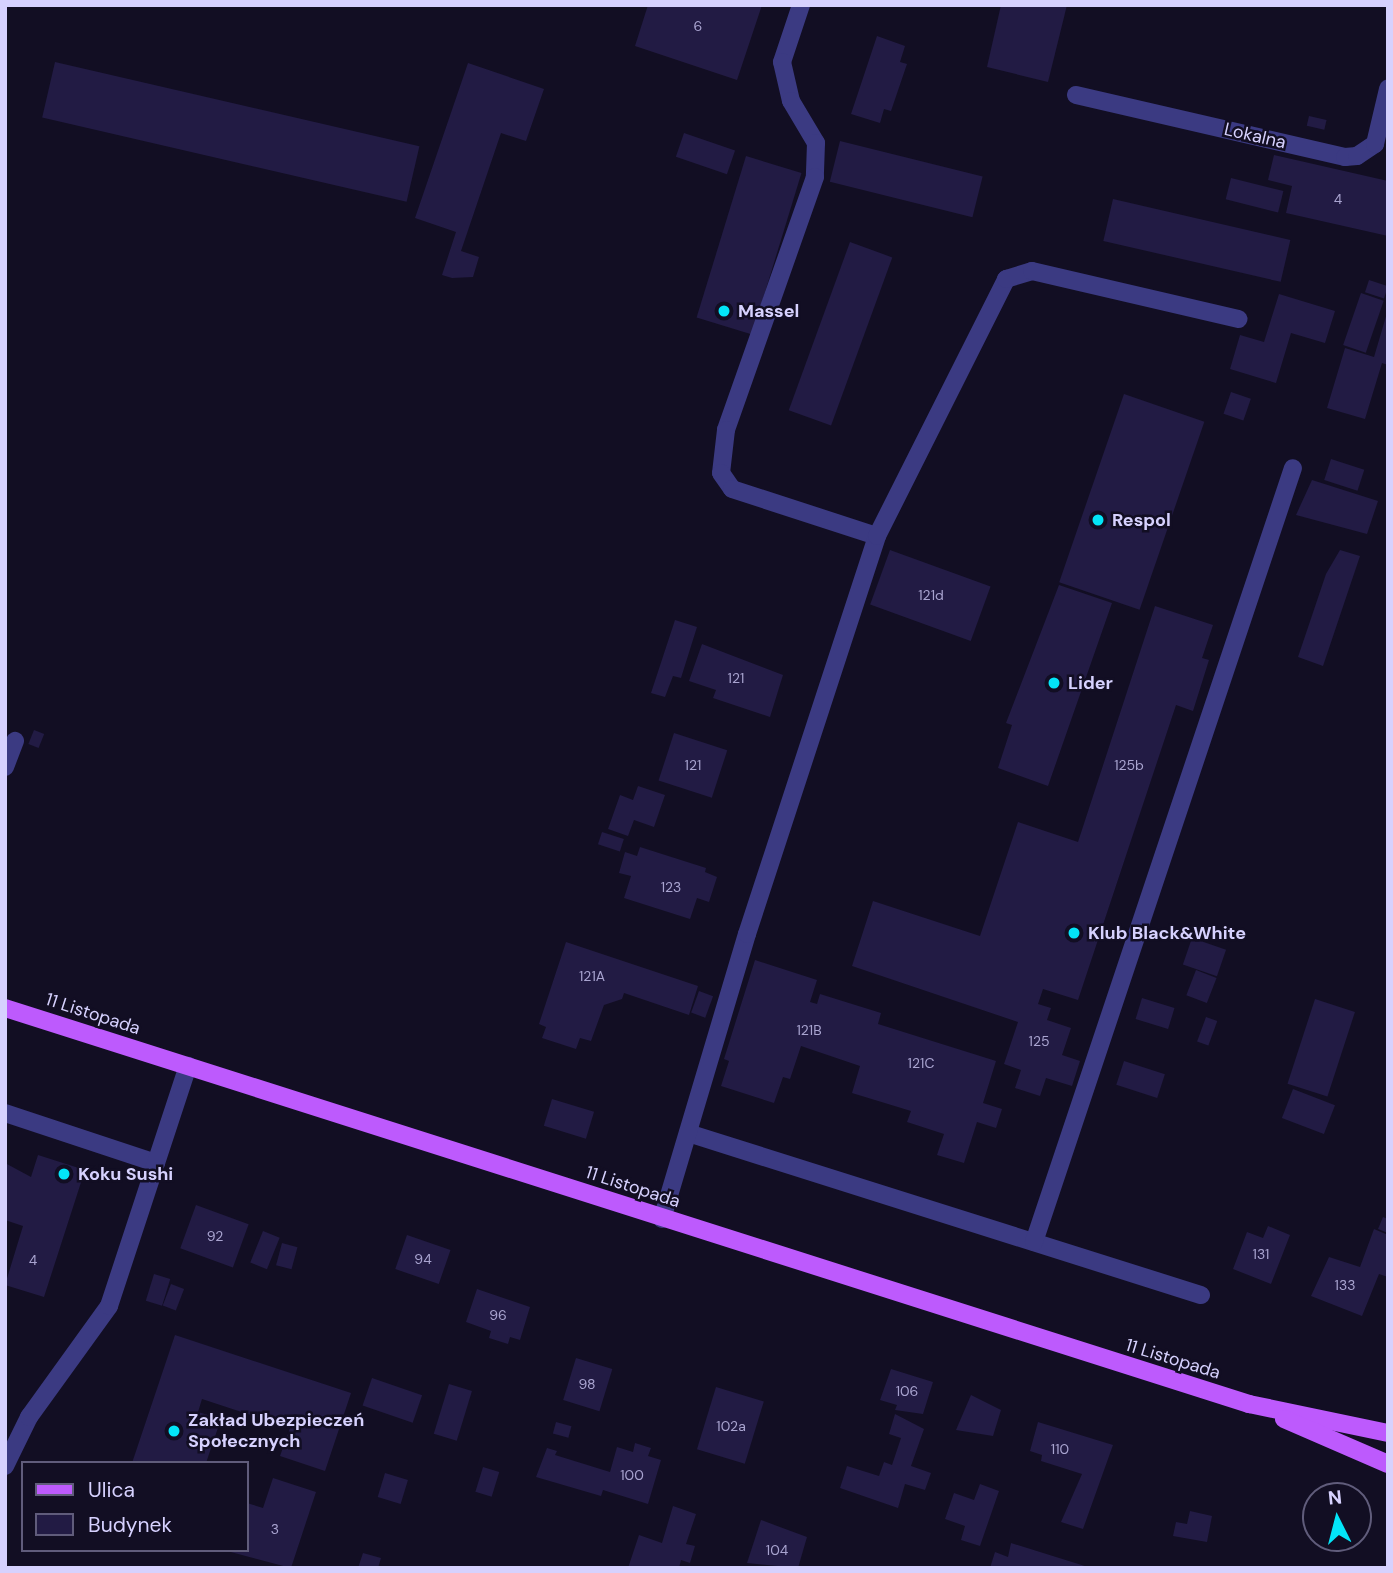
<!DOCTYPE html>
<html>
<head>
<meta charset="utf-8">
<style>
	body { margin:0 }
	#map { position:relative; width:1393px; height:1573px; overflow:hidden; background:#120e23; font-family:"DM Sans",sans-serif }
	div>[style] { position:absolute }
	.building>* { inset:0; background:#221b44; transform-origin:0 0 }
	.minor>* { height:18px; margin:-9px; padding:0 9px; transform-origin:9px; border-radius:9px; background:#3b3a82 }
	.major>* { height:18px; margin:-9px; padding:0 9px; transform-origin:9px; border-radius:9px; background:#bd5afd }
	.dots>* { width:19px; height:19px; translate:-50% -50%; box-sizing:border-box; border:4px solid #120e23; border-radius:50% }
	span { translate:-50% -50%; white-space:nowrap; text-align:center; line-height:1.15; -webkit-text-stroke:5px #120e23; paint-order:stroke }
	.number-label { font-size:14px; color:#a9a4d0 }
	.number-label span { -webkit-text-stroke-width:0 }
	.street-label { font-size:18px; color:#d6d1fe }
	.poi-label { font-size:18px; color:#d6d1fe; font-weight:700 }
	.left { translate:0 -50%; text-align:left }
	.frame { position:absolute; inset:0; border:7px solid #d6d1fe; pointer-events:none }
	.legend { position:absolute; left:21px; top:1461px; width:228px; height:91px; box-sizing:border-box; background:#120e23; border:2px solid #605c7b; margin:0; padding:9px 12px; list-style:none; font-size:21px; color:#d6d1fe }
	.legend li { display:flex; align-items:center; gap:14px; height:35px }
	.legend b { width:35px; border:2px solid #605c7b }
	.north { position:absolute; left:1302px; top:1482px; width:70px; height:70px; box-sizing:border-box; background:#120e23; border:2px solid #605c7b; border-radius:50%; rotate:354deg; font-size:19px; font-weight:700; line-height:28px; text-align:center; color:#d6d1fe }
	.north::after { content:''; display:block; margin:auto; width:24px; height:32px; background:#03e5f8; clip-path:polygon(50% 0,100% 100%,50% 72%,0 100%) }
</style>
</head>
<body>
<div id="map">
	<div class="building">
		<div style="clip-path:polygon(648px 5px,762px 5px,737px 80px,635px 46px)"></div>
		<div style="clip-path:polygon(1001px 5px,1067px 5px,1048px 82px,987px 67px)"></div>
		<div style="clip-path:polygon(877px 36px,905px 46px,900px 62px,907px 64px,891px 111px,884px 109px,880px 123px,851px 114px)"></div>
		<div style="left:55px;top:62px;width:374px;height:57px;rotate:13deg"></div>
		<div style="clip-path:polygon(468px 63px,544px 89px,526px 141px,501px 133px,461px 251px,479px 257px,473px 277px,452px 278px,442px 275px,456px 232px,415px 218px)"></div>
		<div style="left:1309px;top:116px;width:18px;height:10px;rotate:13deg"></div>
		<div style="left:684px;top:133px;width:54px;height:25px;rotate:19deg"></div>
		<div style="left:840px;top:141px;width:147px;height:42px;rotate:14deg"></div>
		<div style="clip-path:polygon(1274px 155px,1388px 181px,1388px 236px,1286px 213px,1292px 186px,1268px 180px)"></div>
		<div style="left:746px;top:156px;width:58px;height:169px;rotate:17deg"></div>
		<div style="left:1231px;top:178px;width:54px;height:22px;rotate:14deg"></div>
		<div style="left:1113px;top:199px;width:182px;height:43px;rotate:13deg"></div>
		<div style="left:850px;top:242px;width:45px;height:179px;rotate:20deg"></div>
		<div style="left:1369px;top:280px;width:20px;height:13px;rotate:18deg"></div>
		<div style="left:1361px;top:293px;width:24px;height:55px;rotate:19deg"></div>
		<div style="clip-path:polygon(1279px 294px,1335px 311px,1325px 343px,1291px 333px,1276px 383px,1230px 369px,1240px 335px,1264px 342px)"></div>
		<div style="clip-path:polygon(1387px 313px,1388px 365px,1382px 363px,1365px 419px,1327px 408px,1345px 348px,1374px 357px)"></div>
		<div style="left:1231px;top:392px;width:21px;height:23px;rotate:19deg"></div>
		<div style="left:1124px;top:394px;width:85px;height:199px;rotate:19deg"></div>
		<div style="left:1331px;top:459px;width:35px;height:22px;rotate:18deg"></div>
		<div style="clip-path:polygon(1312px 480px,1378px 501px,1367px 534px,1296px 515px)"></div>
		<div style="left:890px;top:550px;width:107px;height:58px;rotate:20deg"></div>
		<div style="clip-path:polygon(1340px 550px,1360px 556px,1323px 666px,1298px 657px,1326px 574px)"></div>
		<div style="clip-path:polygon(1059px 585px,1112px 603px,1048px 786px,998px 768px,1012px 725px,1006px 723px)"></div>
		<div style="clip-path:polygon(1155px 606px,1213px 625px,1202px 658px,1209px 660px,1193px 711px,1176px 705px,1078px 1000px,1043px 989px,1038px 1004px,1051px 1008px,1047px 1020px,1071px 1028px,1062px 1055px,1080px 1061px,1072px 1086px,1046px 1078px,1040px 1096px,1015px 1088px,1021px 1070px,1004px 1064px,1018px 1022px,852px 966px,873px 901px,980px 936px,1018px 822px,1078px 842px)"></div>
		<div style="clip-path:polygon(675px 620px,697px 627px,681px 678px,673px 676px,665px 697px,651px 693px)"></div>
		<div style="clip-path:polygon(702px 644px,783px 675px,770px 717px,713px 698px,716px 690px,689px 681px)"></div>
		<div style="left:34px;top:730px;width:11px;height:15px;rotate:22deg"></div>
		<div style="left:674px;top:733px;width:56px;height:50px;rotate:18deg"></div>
		<div style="clip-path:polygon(638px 786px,665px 795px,654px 827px,634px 820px,628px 836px,608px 829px,620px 795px,633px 800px)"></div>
		<div style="left:602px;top:832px;width:23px;height:13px;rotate:18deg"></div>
		<div style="clip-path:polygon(640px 847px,706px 868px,705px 872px,717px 877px,709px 902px,697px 898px,690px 919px,624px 898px,631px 876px,619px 873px,625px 852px,637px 856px)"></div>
		<div style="left:1192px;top:938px;width:36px;height:28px;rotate:19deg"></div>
		<div style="clip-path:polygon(566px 942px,698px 986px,689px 1015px,624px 993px,622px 999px,604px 1005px,591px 1041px,580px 1038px,576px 1049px,542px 1038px,546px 1027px,539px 1024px)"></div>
		<div style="clip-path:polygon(755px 960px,817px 980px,810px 1002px,817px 1004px,820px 994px,881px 1013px,878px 1024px,996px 1061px,983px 1103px,1002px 1109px,996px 1128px,977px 1122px,964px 1163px,937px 1155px,944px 1134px,907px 1122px,911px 1111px,852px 1093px,860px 1066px,801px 1046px,790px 1079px,783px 1077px,774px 1103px,721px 1086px,729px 1061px,724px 1059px)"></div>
		<div style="left:1196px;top:970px;width:22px;height:27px;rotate:21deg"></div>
		<div style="left:699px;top:991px;width:15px;height:23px;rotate:20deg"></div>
		<div style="left:1142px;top:998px;width:34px;height:22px;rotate:17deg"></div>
		<div style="left:1315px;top:999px;width:42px;height:89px;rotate:18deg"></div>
		<div style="left:1206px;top:1017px;width:12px;height:26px;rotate:20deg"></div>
		<div style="left:1124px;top:1061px;width:43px;height:25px;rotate:18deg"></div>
		<div style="left:1293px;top:1089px;width:45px;height:31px;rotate:21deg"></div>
		<div style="left:552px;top:1099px;width:44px;height:28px;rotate:17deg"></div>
		<div style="clip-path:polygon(38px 1155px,85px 1170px,44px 1297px,5px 1285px,23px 1226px,5px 1220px,5px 1163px,31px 1177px)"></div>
		<div style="left:196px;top:1205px;width:56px;height:46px;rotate:20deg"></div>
		<div style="clip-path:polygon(1383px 1217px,1388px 1219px,1388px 1233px,1378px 1229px)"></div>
		<div style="clip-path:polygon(1268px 1226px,1290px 1235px,1271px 1284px,1233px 1269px,1247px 1232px,1263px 1238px)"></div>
		<div style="clip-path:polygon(1374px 1229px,1388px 1235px,1388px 1277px,1379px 1274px,1362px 1316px,1311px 1296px,1329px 1257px,1360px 1267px)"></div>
		<div style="left:263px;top:1231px;width:18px;height:34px;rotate:22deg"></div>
		<div style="left:407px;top:1235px;width:46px;height:36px;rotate:19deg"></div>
		<div style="left:282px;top:1243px;width:16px;height:23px;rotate:15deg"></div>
		<div style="left:154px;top:1274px;width:17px;height:28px;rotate:17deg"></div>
		<div style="left:171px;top:1284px;width:14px;height:23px;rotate:21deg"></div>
		<div style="clip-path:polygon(477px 1289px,530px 1307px,520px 1340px,510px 1337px,508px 1344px,489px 1338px,491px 1331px,466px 1322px)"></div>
		<div style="clip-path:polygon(175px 1335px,351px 1393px,325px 1471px,280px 1456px,290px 1428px,202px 1399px,198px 1412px,221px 1419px,206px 1463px,132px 1463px)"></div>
		<div style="left:576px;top:1358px;width:38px;height:44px;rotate:17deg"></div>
		<div style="clip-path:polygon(891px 1369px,933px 1382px,923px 1414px,895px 1410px,897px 1405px,880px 1400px)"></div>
		<div style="left:372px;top:1378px;width:53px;height:29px;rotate:19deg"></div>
		<div style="left:449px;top:1384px;width:24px;height:52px;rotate:17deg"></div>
		<div style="left:716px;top:1387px;width:50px;height:65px;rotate:17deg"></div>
		<div style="clip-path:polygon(971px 1395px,1001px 1410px,993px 1436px,956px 1430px)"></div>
		<div style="clip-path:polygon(895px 1414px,924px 1429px,911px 1466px,931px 1473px,925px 1490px,905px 1484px,898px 1508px,840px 1488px,847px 1466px,879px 1476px,884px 1462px,892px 1465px,901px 1438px,889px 1434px)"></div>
		<div style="left:556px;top:1422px;width:16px;height:12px;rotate:15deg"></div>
		<div style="clip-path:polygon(1038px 1422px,1113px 1445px,1083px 1529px,1061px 1522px,1082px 1474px,1041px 1461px,1042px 1455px,1030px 1451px)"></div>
		<div style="clip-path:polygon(635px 1443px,651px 1448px,648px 1456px,661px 1460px,648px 1504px,603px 1490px,601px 1496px,536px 1477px,547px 1448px,557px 1451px,555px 1455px,610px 1472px,617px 1447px,633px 1452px)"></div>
		<div style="left:483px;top:1467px;width:17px;height:26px;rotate:17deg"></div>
		<div style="left:385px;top:1473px;width:24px;height:25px;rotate:17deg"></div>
		<div style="clip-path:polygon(273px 1478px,316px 1492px,291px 1568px,227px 1551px,247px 1550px,247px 1503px,263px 1508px)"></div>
		<div style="clip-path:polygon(980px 1484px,999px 1491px,980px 1546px,961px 1540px,965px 1526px,945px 1519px,954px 1493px,974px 1500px)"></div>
		<div style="clip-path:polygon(673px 1506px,696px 1514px,686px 1544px,695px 1546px,690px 1563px,681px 1560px,679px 1568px,628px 1568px,639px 1535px,662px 1543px)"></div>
		<div style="clip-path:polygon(1190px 1511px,1212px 1516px,1207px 1542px,1173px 1536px,1176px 1522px,1187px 1524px)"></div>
		<div style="clip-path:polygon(761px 1520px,807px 1537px,798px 1568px,747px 1563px)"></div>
		<div style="clip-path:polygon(1011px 1543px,1088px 1567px,1088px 1568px,990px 1568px,995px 1552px,1008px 1557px)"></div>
		<div style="clip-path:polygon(363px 1553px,381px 1558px,378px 1568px,358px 1568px)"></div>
	</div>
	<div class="minor">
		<div style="left:801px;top:5px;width:60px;rotate:108.4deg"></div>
		<div style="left:782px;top:62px;width:40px;rotate:77deg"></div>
		<div style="left:791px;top:101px;width:49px;rotate:59.2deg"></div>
		<div style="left:816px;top:143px;width:34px;rotate:92deg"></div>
		<div style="left:815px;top:177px;width:268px;rotate:109.4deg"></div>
		<div style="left:726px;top:430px;width:43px;rotate:96.6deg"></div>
		<div style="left:721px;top:473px;width:19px;rotate:55deg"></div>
		<div style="left:732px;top:489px;width:152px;rotate:18deg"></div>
		<div style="left:1076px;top:95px;width:276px;rotate:13deg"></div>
		<div style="left:1345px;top:157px;width:12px;rotate:-5deg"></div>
		<div style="left:1357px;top:156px;width:22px;rotate:-34deg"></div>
		<div style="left:1375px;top:144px;width:57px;rotate:-76.7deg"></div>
		<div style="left:5px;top:767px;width:28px;rotate:-69deg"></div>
		<div style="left:5px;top:1113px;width:159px;rotate:18.3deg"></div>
		<div style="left:688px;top:1133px;width:538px;rotate:17.53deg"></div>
		<div style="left:662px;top:1219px;width:297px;rotate:-73.4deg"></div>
		<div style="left:747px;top:934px;width:419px;rotate:-71.9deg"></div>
		<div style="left:877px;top:536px;width:288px;rotate:-63.3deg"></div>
		<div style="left:1006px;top:279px;width:27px;rotate:-17deg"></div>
		<div style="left:1032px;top:271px;width:212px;rotate:13.1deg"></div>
		<div style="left:1034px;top:1242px;width:816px;rotate:-71.5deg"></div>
		<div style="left:5px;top:1466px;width:55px;rotate:-63.9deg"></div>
		<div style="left:29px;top:1417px;width:137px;rotate:-54.2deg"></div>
		<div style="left:109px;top:1306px;width:253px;rotate:-71.8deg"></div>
	</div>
	<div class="major">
		<div style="left:5px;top:1008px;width:1306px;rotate:17.66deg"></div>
		<div style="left:1249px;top:1404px;width:142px;rotate:11.8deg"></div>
		<div style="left:1284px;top:1419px;width:113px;rotate:23.4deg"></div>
	</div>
	<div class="dots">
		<div style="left:724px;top:311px;background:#03e5f8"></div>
		<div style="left:1098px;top:520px;background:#03e5f8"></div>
		<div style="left:1054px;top:683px;background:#03e5f8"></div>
		<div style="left:1074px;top:933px;background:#03e5f8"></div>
		<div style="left:64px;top:1174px;background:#03e5f8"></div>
		<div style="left:174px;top:1431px;background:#03e5f8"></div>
	</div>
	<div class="number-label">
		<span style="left:698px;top:26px">6</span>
		<span style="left:1338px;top:199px">4</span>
		<span style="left:931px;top:595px">121d</span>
		<span style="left:736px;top:678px">121</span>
		<span style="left:693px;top:765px">121</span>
		<span style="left:1129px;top:765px">125b</span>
		<span style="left:671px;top:887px">123</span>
		<span style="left:592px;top:976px">121A</span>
		<span style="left:809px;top:1030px">121B</span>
		<span style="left:1039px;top:1041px">125</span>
		<span style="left:921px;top:1063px">121C</span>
		<span style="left:215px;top:1236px">92</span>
		<span style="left:1261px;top:1254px">131</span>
		<span style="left:423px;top:1259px">94</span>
		<span style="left:33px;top:1260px">4</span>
		<span style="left:1345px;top:1285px">133</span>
		<span style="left:498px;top:1315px">96</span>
		<span style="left:587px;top:1384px">98</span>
		<span style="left:907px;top:1391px">106</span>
		<span style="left:731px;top:1426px">102a</span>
		<span style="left:1060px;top:1449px">110</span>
		<span style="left:632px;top:1475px">100</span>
		<span style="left:275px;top:1529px">3</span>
		<span style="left:777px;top:1550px">104</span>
	</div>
	<div class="street-label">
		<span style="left:1255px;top:136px;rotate:13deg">Lokalna</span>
		<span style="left:93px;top:1014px;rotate:18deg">11 Listopada</span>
		<span style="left:633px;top:1187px;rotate:18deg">11 Listopada</span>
		<span style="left:1173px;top:1359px;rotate:17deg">11 Listopada</span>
	</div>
	<div class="poi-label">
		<span class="left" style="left:738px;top:311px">Massel</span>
		<span class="left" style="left:1112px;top:520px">Respol</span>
		<span class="left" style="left:1068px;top:683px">Lider</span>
		<span class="left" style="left:1088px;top:933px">Klub Black&amp;White</span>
		<span class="left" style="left:78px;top:1174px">Koku Sushi</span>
		<span class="left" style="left:188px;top:1431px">Zakład Ubezpieczeń<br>Społecznych</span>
	</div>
	<div class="frame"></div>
	<ul class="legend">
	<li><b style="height:9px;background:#bd5afd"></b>Ulica</li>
	<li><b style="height:19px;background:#221b44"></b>Budynek</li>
	</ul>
	<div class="north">N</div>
</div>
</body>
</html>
